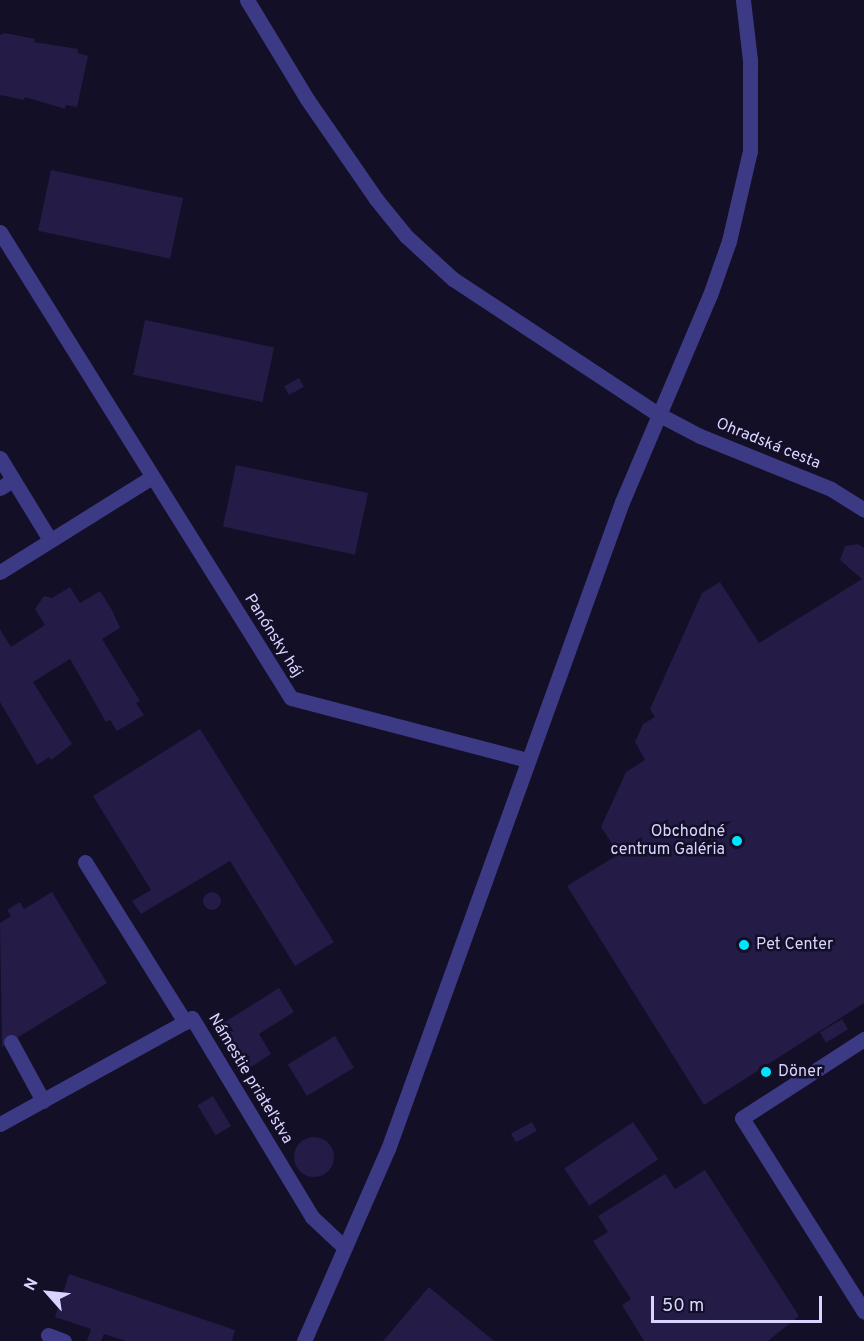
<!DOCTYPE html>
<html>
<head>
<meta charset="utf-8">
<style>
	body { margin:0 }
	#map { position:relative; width:864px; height:1341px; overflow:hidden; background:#130f26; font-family:Overpass,sans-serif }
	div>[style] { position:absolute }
	.building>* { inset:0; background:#241b47; transform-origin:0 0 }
	.round { border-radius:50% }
	.minor>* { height:15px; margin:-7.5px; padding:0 7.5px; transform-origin:7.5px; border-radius:7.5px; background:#3d3a85 }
	.dots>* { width:16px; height:16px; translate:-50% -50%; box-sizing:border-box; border:3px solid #130f26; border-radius:50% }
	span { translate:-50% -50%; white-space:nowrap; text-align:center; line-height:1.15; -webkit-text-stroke:5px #130f26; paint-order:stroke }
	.street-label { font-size:16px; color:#d9d4ff }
	.poi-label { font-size:16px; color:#d9d4ff }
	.right { translate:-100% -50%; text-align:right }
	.left { translate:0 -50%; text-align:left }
	.north { position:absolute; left:18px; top:1263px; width:60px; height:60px; -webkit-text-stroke:4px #130f26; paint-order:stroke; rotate:297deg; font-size:16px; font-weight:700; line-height:24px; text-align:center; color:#d9d4ff }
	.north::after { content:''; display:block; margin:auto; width:21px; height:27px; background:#d9d4ff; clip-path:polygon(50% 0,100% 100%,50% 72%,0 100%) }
	.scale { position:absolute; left:651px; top:1296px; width:171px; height:27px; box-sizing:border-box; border:3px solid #d9d4ff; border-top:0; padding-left:8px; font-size:18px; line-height:21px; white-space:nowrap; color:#d9d4ff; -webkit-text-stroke:4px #130f26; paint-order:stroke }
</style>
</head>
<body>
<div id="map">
	<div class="building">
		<div style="clip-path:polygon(5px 33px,35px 39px,34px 42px,78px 49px,78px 53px,88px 56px,77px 107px,66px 105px,65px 109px,25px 97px,24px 100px,0 95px,0 35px)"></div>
		<div style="left:51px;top:170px;width:135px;height:62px;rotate:12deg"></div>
		<div style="left:145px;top:320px;width:132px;height:56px;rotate:12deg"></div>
		<div style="left:299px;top:378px;width:10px;height:17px;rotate:61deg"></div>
		<div style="left:236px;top:465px;width:135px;height:63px;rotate:12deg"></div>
		<div style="clip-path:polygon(858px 544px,864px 548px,864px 1003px,704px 1105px,567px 886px,619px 854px,601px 827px,626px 772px,645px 760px,635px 742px,643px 724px,655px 717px,650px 709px,702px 593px,720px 582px,759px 643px,862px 579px,840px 560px,845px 546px)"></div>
		<div style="clip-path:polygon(70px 587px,80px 603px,100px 591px,112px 610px,120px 628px,102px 639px,140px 701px,136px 703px,144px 715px,117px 731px,110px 720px,106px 722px,70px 659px,33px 682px,72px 744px,51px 760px,49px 757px,37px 765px,0 702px,0 629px,11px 647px,45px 625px,35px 609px,44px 596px,52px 598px)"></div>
		<div style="clip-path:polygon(200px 729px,334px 942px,295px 966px,230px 861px,141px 914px,132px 901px,151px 890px,93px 796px)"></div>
		<div class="round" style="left:203px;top:892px;width:18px;height:18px"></div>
		<div style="clip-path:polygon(52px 892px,107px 983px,2px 1047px,0 923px,11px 916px,7px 910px,20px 902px,24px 909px)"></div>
		<div style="clip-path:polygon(279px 988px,294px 1012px,259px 1034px,271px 1054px,243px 1072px,215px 1028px)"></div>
		<div style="left:842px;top:1019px;width:12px;height:26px;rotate:59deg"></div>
		<div style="left:335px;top:1036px;width:37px;height:55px;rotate:59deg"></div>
		<div style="left:213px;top:1096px;width:35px;height:18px;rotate:59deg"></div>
		<div style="left:532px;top:1122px;width:10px;height:24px;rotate:61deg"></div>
		<div style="left:633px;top:1122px;width:45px;height:83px;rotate:56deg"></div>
		<div class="round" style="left:294px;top:1137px;width:40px;height:40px"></div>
		<div style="clip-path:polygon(705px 1170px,799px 1316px,768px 1341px,644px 1341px,622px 1305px,631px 1299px,593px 1241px,608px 1232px,598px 1216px,665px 1174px,675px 1189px)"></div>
		<div style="clip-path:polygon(69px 1274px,235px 1330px,232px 1341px,126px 1341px,104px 1334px,101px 1341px,87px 1341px,91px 1329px,55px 1317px)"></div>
		<div style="clip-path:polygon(429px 1287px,494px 1341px,383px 1341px)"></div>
	</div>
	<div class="minor">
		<div style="left:247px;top:0;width:116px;rotate:58.8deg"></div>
		<div style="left:307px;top:99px;width:121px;rotate:55.4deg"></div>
		<div style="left:376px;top:199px;width:48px;rotate:51deg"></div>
		<div style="left:406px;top:236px;width:64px;rotate:42.5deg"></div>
		<div style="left:453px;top:279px;width:245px;rotate:33.4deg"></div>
		<div style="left:658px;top:414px;width:47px;rotate:27.6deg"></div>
		<div style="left:700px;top:436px;width:141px;rotate:22deg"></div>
		<div style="left:831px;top:489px;width:39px;rotate:32deg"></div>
		<div style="left:0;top:232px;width:549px;rotate:58.02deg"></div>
		<div style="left:291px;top:698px;width:245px;rotate:14.7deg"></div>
		<div style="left:0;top:458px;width:96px;rotate:58.6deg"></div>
		<div style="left:0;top:488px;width:15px;rotate:-32deg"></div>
		<div style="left:0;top:572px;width:179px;rotate:-32deg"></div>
		<div style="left:85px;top:862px;width:189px;rotate:58deg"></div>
		<div style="left:864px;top:1039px;width:145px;rotate:147.1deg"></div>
		<div style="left:742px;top:1118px;width:229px;rotate:57.8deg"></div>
		<div style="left:11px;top:1042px;width:67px;rotate:61.5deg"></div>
		<div style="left:0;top:1124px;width:219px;rotate:-28.9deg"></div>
		<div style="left:192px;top:1018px;width:232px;rotate:58.9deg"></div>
		<div style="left:312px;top:1217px;width:45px;rotate:43.2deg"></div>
		<div style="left:48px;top:1335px;width:17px;rotate:21deg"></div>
		<div style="left:304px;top:1341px;width:210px;rotate:-66.4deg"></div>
		<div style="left:388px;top:1149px;width:688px;rotate:-70.12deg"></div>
		<div style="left:622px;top:502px;width:225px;rotate:-67deg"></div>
		<div style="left:710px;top:295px;width:57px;rotate:-70.6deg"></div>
		<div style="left:729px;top:241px;width:92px;rotate:-76.9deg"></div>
		<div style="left:750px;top:151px;width:91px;rotate:-90deg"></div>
		<div style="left:750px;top:60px;width:60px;rotate:-96.7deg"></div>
	</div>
	<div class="dots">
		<div style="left:737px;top:841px;background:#00e5ff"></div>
		<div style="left:744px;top:945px;background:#00e5ff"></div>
		<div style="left:766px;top:1072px;background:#00e5ff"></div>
	</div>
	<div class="street-label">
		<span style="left:768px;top:444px;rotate:22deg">Ohradská cesta</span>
		<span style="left:273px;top:636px;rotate:58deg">Panónsky háj</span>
		<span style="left:250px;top:1079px;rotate:59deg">Námestie priateľstva</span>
	</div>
	<div class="poi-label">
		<span class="right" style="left:725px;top:841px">Obchodné<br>centrum Galéria</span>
		<span class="left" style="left:756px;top:945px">Pet Center</span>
		<span class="left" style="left:778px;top:1072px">Döner</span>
	</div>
	<div class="north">N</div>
	<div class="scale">50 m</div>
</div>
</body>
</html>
